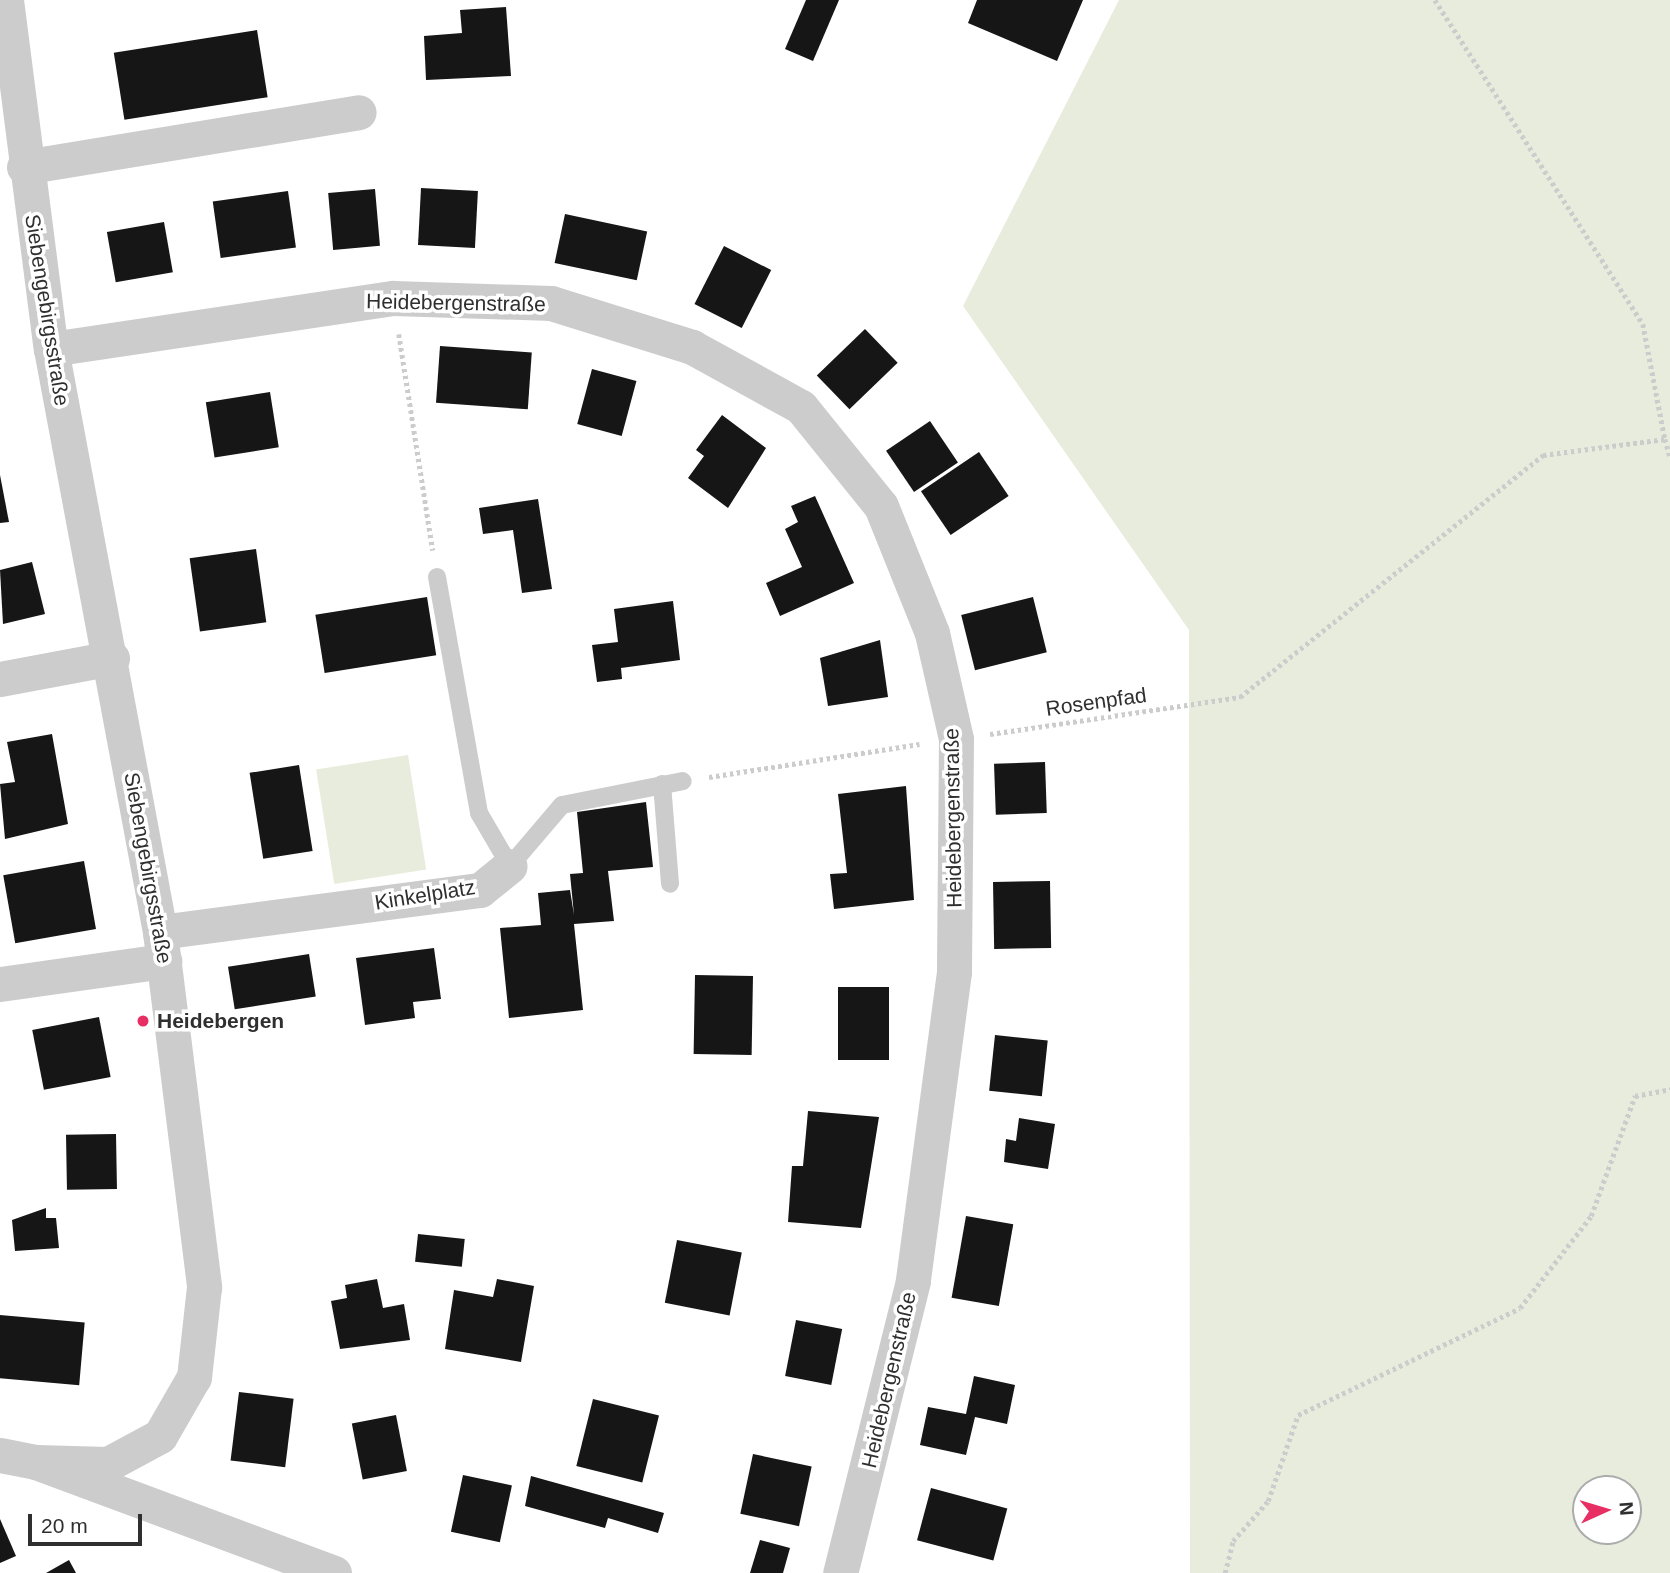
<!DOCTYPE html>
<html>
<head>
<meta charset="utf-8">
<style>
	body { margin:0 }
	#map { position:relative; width:1670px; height:1573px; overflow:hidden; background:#fff; font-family:Helvetica,sans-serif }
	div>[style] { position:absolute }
	.green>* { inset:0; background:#e8ecdc; transform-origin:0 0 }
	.building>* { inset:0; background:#161616; transform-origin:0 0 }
	.path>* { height:4.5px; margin-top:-2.25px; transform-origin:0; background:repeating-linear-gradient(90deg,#ccc 0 3.5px,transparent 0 7px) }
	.service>* { height:18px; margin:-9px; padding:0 9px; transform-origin:9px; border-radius:9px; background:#ccc }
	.minor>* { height:35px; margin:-17.5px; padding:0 17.5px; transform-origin:17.5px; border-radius:17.5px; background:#ccc }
	.dots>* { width:19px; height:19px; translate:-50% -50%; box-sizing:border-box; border:4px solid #fff; border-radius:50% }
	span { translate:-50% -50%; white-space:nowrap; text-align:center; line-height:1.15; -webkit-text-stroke:7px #fff; paint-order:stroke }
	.street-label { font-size:21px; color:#2f2f2f }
	.poi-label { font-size:21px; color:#2f2f2f; font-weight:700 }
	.left { translate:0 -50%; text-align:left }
	.north { position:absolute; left:1572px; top:1475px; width:70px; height:70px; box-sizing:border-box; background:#fff; border:2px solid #acacac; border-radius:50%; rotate:86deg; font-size:19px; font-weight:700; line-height:28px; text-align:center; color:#2f2f2f }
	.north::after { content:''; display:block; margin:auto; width:24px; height:32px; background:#e72f63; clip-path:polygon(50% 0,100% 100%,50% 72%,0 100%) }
	.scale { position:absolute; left:28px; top:1514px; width:114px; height:32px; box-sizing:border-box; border:4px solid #2f2f2f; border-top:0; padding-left:9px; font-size:21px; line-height:24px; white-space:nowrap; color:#2f2f2f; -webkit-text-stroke:5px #fff; paint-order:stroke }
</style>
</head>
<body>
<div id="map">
	<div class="green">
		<div style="clip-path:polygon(evenodd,1119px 0,1670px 0,1670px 1573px,1190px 1573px,1189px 630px,963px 306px,1119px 0,1628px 1489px,1628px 1531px,1586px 1531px,1586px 1489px,1628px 1489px)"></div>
		<div style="left:408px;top:755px;width:116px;height:93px;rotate:81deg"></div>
	</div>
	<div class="building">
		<div style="clip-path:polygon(806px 0,839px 0,813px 61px,785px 49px)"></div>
		<div style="clip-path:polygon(977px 0,1083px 0,1057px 61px,968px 23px)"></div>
		<div style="clip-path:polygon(506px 7px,511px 76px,426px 80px,424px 36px,462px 33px,460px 10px)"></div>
		<div style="left:257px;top:30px;width:68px;height:145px;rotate:81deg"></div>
		<div style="left:421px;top:188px;width:57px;height:57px;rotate:3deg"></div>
		<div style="left:375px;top:189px;width:57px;height:47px;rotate:85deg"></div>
		<div style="left:288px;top:191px;width:57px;height:76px;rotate:82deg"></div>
		<div style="left:565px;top:214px;width:84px;height:50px;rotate:12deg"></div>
		<div style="left:164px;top:222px;width:51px;height:58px;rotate:80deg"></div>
		<div style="left:724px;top:246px;width:53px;height:65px;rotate:27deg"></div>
		<div style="left:865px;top:329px;width:47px;height:67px;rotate:46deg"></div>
		<div style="left:440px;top:346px;width:92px;height:57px;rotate:4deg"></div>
		<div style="left:592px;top:369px;width:46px;height:57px;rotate:15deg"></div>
		<div style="left:270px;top:392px;width:56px;height:65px;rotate:81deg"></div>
		<div style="clip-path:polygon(722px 415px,766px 448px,728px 508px,688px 478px,704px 456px,696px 450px)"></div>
		<div style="left:930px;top:421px;width:50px;height:53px;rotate:56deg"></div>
		<div style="left:979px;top:452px;width:53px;height:70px;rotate:56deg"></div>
		<div style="clip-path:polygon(0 475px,9px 522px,0 523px)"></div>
		<div style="clip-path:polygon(815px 496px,854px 583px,780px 616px,766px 583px,802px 567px,785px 529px,798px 522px,791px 506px)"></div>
		<div style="clip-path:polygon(538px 499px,552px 589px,522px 593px,513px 530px,483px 534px,479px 508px)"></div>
		<div style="left:256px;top:549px;width:74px;height:67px;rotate:82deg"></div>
		<div style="clip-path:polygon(32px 562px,45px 614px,3px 624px,0 570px)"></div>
		<div style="left:427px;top:597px;width:59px;height:113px;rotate:81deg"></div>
		<div style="left:1033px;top:597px;width:57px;height:74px;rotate:76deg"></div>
		<div style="clip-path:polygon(673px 601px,680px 660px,621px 668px,622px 679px,597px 682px,592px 645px,618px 642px,614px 609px)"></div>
		<div style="clip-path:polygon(880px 640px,888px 697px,828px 706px,820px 658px)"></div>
		<div style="clip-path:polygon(52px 734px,68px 824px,5px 839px,0 784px,15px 782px,7px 742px)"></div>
		<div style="left:1045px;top:762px;width:51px;height:51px;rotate:88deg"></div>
		<div style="left:299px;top:765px;width:87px;height:50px;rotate:81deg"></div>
		<div style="clip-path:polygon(906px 786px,914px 900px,834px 909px,830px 874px,847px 873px,838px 794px)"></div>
		<div style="clip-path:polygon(646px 802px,653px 867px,608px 871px,614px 921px,574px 924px,583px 1010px,509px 1018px,500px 928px,541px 925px,538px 893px,570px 890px,574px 915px,570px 874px,583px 873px,577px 812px)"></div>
		<div style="left:84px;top:861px;width:69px;height:82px;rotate:80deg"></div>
		<div style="left:1050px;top:881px;width:67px;height:57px;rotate:89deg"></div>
		<div style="clip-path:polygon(434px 948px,441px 999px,413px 1002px,415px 1018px,365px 1025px,356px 958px)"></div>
		<div style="left:309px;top:954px;width:43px;height:82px;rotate:81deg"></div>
		<div style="left:695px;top:975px;width:58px;height:79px;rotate:1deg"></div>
		<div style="left:838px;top:987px;width:51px;height:73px"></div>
		<div style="left:99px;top:1017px;width:61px;height:68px;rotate:79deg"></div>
		<div style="left:995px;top:1035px;width:53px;height:56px;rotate:6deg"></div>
		<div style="clip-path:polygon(808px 1111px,879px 1117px,861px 1228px,788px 1222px,792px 1166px,803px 1166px)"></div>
		<div style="clip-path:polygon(1019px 1118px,1055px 1124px,1048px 1169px,1004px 1162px,1006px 1139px,1016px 1141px)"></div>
		<div style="left:116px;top:1134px;width:55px;height:50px;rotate:89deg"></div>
		<div style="clip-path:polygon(46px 1208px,46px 1218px,56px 1218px,59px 1248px,15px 1251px,12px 1220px)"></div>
		<div style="left:966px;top:1216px;width:48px;height:83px;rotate:10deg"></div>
		<div style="left:418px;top:1234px;width:47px;height:28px;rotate:6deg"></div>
		<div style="left:677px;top:1240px;width:66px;height:64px;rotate:11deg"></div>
		<div style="clip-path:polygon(377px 1279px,383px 1308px,404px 1304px,410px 1340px,340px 1349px,331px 1301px,347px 1298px,345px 1285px)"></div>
		<div style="clip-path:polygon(497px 1279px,534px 1286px,521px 1362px,445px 1349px,454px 1290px,493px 1297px)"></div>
		<div style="left:0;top:1315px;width:85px;height:63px;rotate:5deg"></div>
		<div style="left:796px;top:1320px;width:47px;height:57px;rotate:11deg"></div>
		<div style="clip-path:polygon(974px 1376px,1015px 1385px,1007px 1424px,975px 1417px,966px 1455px,920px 1445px,928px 1407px,966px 1414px)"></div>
		<div style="left:239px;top:1392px;width:55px;height:69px;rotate:7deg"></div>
		<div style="left:593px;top:1399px;width:68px;height:69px;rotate:14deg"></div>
		<div style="left:396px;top:1415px;width:57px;height:45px;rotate:79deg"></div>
		<div style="left:753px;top:1454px;width:60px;height:61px;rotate:12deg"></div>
		<div style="left:463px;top:1475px;width:50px;height:58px;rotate:12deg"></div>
		<div style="clip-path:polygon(531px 1476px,664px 1513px,658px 1533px,608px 1518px,605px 1528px,525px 1506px)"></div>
		<div style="left:931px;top:1488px;width:79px;height:54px;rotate:15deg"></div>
		<div style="clip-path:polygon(0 1519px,16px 1556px,0 1563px)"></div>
		<div style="clip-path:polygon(760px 1540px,790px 1548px,783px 1573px,750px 1573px)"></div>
		<div style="clip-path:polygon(69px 1560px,76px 1573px,46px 1573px)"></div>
	</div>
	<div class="path">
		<div style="left:1435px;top:0;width:385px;rotate:57.3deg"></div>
		<div style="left:1643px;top:324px;width:117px;rotate:79.2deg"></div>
		<div style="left:399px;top:334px;width:219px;rotate:81.1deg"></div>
		<div style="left:990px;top:734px;width:253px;rotate:-8.4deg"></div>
		<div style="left:1240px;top:697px;width:388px;rotate:-38.6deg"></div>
		<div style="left:1543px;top:455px;width:123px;rotate:-7.5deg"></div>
		<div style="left:1665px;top:439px;width:19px;rotate:74deg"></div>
		<div style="left:709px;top:777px;width:213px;rotate:-8.9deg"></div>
		<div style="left:1225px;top:1573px;width:33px;rotate:-76deg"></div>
		<div style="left:1233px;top:1541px;width:53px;rotate:-48.8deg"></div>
		<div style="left:1268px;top:1501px;width:91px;rotate:-70.8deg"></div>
		<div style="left:1298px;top:1415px;width:246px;rotate:-25.7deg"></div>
		<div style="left:1520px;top:1308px;width:116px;rotate:-52.3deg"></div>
		<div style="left:1591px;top:1216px;width:128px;rotate:-69.9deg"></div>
		<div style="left:1635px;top:1096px;width:36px;rotate:-11deg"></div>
	</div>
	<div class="service">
		<div style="left:437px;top:577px;width:240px;rotate:79.9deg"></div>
		<div style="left:479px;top:813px;width:61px;rotate:59.7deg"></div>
		<div style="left:510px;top:866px;width:80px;rotate:-49.6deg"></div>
		<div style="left:562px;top:805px;width:123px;rotate:-11.2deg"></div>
		<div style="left:662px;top:784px;width:100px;rotate:85.4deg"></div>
	</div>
	<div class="minor">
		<div style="left:6px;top:0;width:352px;rotate:82.7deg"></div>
		<div style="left:51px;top:349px;width:593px;rotate:79.41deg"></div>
		<div style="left:160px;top:932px;width:358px;rotate:82.9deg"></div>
		<div style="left:204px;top:1287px;width:91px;rotate:96.3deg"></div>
		<div style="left:194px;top:1377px;width:68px;rotate:120deg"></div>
		<div style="left:160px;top:1436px;width:59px;rotate:151.7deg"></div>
		<div style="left:108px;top:1464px;width:72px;rotate:-178.4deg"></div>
		<div style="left:24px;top:167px;width:339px;rotate:-9.3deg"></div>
		<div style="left:51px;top:349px;width:346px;rotate:-8.5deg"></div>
		<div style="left:393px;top:298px;width:158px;rotate:1.8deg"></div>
		<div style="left:551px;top:303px;width:148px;rotate:17.3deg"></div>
		<div style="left:692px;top:347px;width:124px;rotate:28.8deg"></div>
		<div style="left:801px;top:407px;width:127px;rotate:51.1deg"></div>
		<div style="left:881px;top:506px;width:137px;rotate:68.1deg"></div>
		<div style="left:932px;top:633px;width:109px;rotate:77.2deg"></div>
		<div style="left:956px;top:739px;width:233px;rotate:90.5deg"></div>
		<div style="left:954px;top:972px;width:312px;rotate:97.6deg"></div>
		<div style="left:913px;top:1281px;width:301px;rotate:104deg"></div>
		<div style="left:0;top:679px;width:114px;rotate:-10.6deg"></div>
		<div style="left:160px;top:932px;width:323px;rotate:-7.5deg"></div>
		<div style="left:480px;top:890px;width:38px;rotate:-39deg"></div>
		<div style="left:0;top:984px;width:166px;rotate:-8deg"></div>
		<div style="left:0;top:1455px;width:37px;rotate:11deg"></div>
		<div style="left:36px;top:1462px;width:318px;rotate:20.4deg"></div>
	</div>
	<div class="dots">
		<div style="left:143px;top:1021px;background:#e72f63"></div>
	</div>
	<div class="street-label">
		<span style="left:456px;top:303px;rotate:1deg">Heidebergenstraße</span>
		<span style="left:47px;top:310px;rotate:81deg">Siebengebirgsstraße</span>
		<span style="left:1096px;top:702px;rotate:-8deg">Rosenpfad</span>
		<span style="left:953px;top:818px;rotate:-91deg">Heidebergenstraße</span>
		<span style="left:148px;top:868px;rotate:80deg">Siebengebirgsstraße</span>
		<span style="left:425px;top:895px;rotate:-9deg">Kinkelplatz</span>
		<span style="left:889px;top:1380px;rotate:-77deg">Heidebergenstraße</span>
	</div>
	<div class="poi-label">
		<span class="left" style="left:157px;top:1021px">Heidebergen</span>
	</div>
	<div class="north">N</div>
	<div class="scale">20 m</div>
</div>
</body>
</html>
